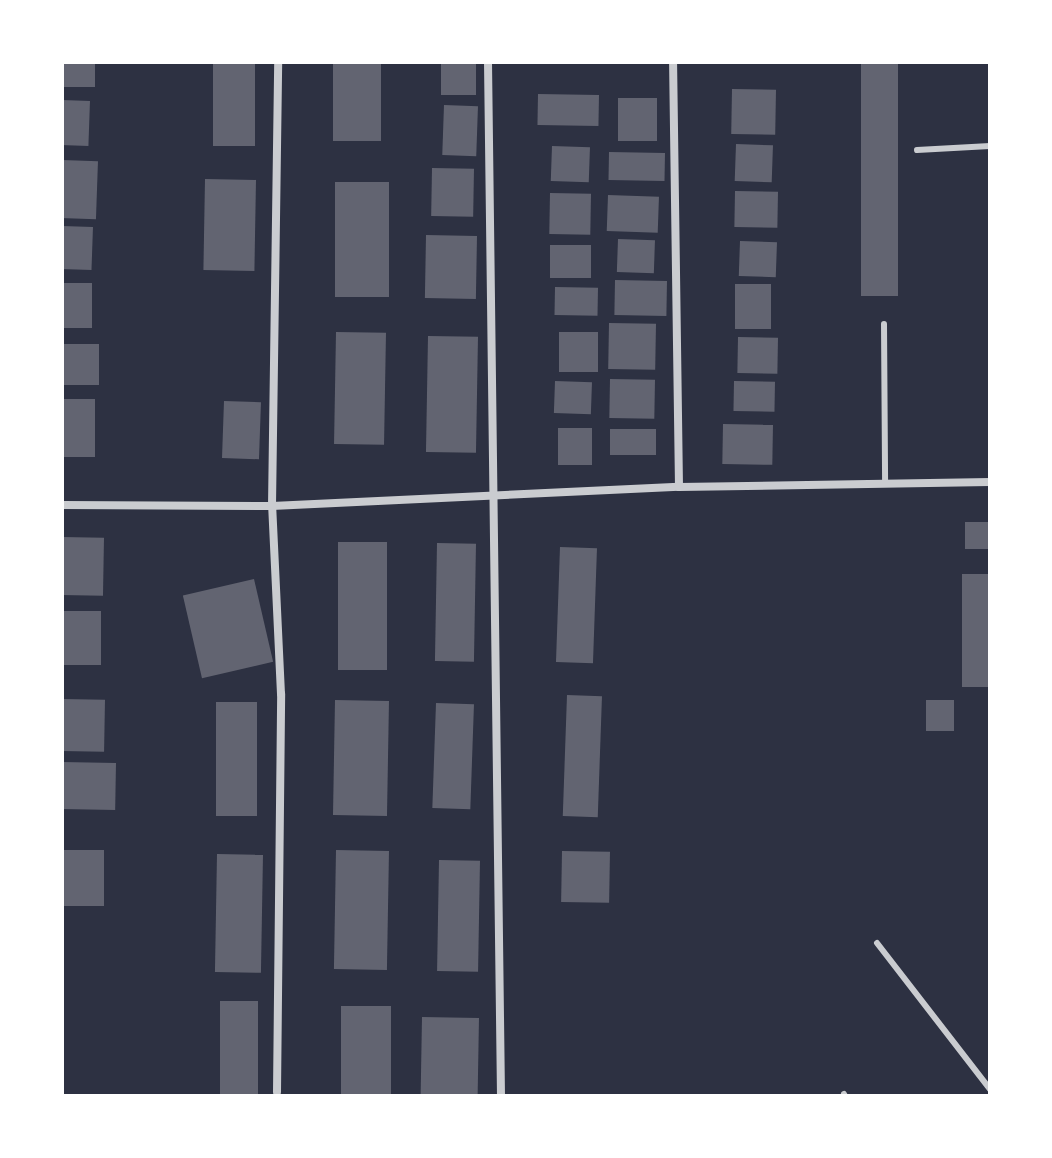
<!DOCTYPE html>
<html>
<head>
<meta charset="utf-8">
<style>
	body { margin:0 }
	#map { position:relative; width:1052px; height:1158px; overflow:hidden; background:#2d3142; font-family:Karla,sans-serif }
	div>[style] { position:absolute }
	.building>* { inset:0; background:#626471; transform-origin:0 0 }
	.service>* { height:6px; margin:-3px; padding:0 3px; transform-origin:3px; border-radius:3px; background:#caccd0 }
	.minor>* { height:8px; margin:-4px; padding:0 4px; transform-origin:4px; border-radius:4px; background:#caccd0 }
	span { translate:-50% -50%; white-space:nowrap; text-align:center; line-height:1.15; -webkit-text-stroke:6px #fff; paint-order:stroke }
	.frame { position:absolute; inset:0; border:64px solid #fff; pointer-events:none }
</style>
</head>
<body>
<div id="map">
	<div class="building">
		<div style="left:62px;top:62px;width:33px;height:25px"></div>
		<div style="left:213px;top:62px;width:42px;height:84px"></div>
		<div style="left:333px;top:62px;width:48px;height:79px"></div>
		<div style="left:441px;top:62px;width:35px;height:33px"></div>
		<div style="left:861px;top:62px;width:37px;height:234px"></div>
		<div style="left:732px;top:89px;width:44px;height:45px;rotate:1deg"></div>
		<div style="left:538px;top:94px;width:61px;height:31px;rotate:1deg"></div>
		<div style="left:618px;top:98px;width:39px;height:43px"></div>
		<div style="left:62px;top:100px;width:28px;height:45px;rotate:2deg"></div>
		<div style="left:444px;top:105px;width:34px;height:50px;rotate:2deg"></div>
		<div style="left:736px;top:144px;width:37px;height:37px;rotate:2deg"></div>
		<div style="left:552px;top:146px;width:38px;height:35px;rotate:2deg"></div>
		<div style="left:609px;top:152px;width:56px;height:28px;rotate:1deg"></div>
		<div style="left:62px;top:160px;width:36px;height:58px;rotate:2deg"></div>
		<div style="left:432px;top:168px;width:42px;height:48px;rotate:1deg"></div>
		<div style="left:205px;top:179px;width:51px;height:91px;rotate:1deg"></div>
		<div style="left:335px;top:182px;width:54px;height:115px"></div>
		<div style="left:735px;top:191px;width:43px;height:36px;rotate:1deg"></div>
		<div style="left:550px;top:193px;width:41px;height:41px;rotate:1deg"></div>
		<div style="left:608px;top:195px;width:51px;height:36px;rotate:2deg"></div>
		<div style="left:62px;top:226px;width:31px;height:43px;rotate:2deg"></div>
		<div style="left:426px;top:235px;width:51px;height:63px;rotate:1deg"></div>
		<div style="left:618px;top:239px;width:37px;height:33px;rotate:2deg"></div>
		<div style="left:740px;top:241px;width:37px;height:35px;rotate:2deg"></div>
		<div style="left:550px;top:245px;width:41px;height:33px"></div>
		<div style="left:615px;top:280px;width:52px;height:35px;rotate:1deg"></div>
		<div style="left:62px;top:283px;width:30px;height:45px"></div>
		<div style="left:735px;top:284px;width:36px;height:45px"></div>
		<div style="left:555px;top:287px;width:43px;height:28px;rotate:1deg"></div>
		<div style="left:609px;top:323px;width:47px;height:46px;rotate:1deg"></div>
		<div style="left:336px;top:332px;width:50px;height:112px;rotate:1deg"></div>
		<div style="left:559px;top:332px;width:39px;height:40px"></div>
		<div style="left:428px;top:336px;width:50px;height:116px;rotate:1deg"></div>
		<div style="left:738px;top:337px;width:40px;height:36px;rotate:1deg"></div>
		<div style="left:62px;top:344px;width:37px;height:41px"></div>
		<div style="left:610px;top:379px;width:45px;height:39px;rotate:1deg"></div>
		<div style="left:555px;top:381px;width:37px;height:32px;rotate:2deg"></div>
		<div style="left:734px;top:381px;width:41px;height:30px;rotate:1deg"></div>
		<div style="left:62px;top:399px;width:33px;height:58px"></div>
		<div style="left:224px;top:401px;width:37px;height:57px;rotate:2deg"></div>
		<div style="left:723px;top:424px;width:50px;height:40px;rotate:1deg"></div>
		<div style="left:558px;top:428px;width:34px;height:37px"></div>
		<div style="left:610px;top:429px;width:46px;height:26px"></div>
		<div style="left:965px;top:522px;width:25px;height:27px"></div>
		<div style="left:62px;top:537px;width:42px;height:58px;rotate:1deg"></div>
		<div style="left:338px;top:542px;width:49px;height:128px"></div>
		<div style="left:437px;top:543px;width:39px;height:118px;rotate:1deg"></div>
		<div style="left:560px;top:547px;width:37px;height:115px;rotate:2deg"></div>
		<div style="left:962px;top:574px;width:28px;height:113px"></div>
		<div style="left:254px;top:579px;width:85px;height:73px;rotate:77deg"></div>
		<div style="left:62px;top:611px;width:39px;height:54px"></div>
		<div style="left:567px;top:695px;width:35px;height:121px;rotate:2deg"></div>
		<div style="left:62px;top:699px;width:43px;height:52px;rotate:1deg"></div>
		<div style="left:335px;top:700px;width:54px;height:115px;rotate:1deg"></div>
		<div style="left:926px;top:700px;width:28px;height:31px"></div>
		<div style="left:216px;top:702px;width:41px;height:114px"></div>
		<div style="left:436px;top:703px;width:38px;height:105px;rotate:2deg"></div>
		<div style="left:62px;top:762px;width:54px;height:47px;rotate:1deg"></div>
		<div style="left:62px;top:850px;width:42px;height:56px"></div>
		<div style="left:336px;top:850px;width:53px;height:119px;rotate:1deg"></div>
		<div style="left:562px;top:851px;width:48px;height:51px;rotate:1deg"></div>
		<div style="left:217px;top:854px;width:46px;height:118px;rotate:1deg"></div>
		<div style="left:439px;top:860px;width:41px;height:111px;rotate:1deg"></div>
		<div style="left:220px;top:1001px;width:38px;height:95px"></div>
		<div style="left:341px;top:1006px;width:50px;height:90px"></div>
		<div style="left:422px;top:1017px;width:57px;height:79px;rotate:1deg"></div>
	</div>
	<div class="service">
		<div style="left:917px;top:150px;width:73px;rotate:-3.1deg"></div>
		<div style="left:884px;top:324px;width:160px;rotate:89.6deg"></div>
		<div style="left:877px;top:943px;width:185px;rotate:52.3deg"></div>
		<div style="left:844px;top:1094px;width:2px;rotate:63deg"></div>
	</div>
	<div class="minor">
		<div style="left:488px;top:62px;width:1034px;rotate:89.28deg"></div>
		<div style="left:679px;top:487px;width:311px;rotate:-0.9deg"></div>
		<div style="left:62px;top:505px;width:210px;rotate:0.3deg"></div>
		<div style="left:272px;top:506px;width:407px;rotate:-2.7deg"></div>
		<div style="left:679px;top:487px;width:425px;rotate:-90.8deg"></div>
		<div style="left:277px;top:1092px;width:398px;rotate:-89.4deg"></div>
		<div style="left:281px;top:694px;width:188px;rotate:-92.7deg"></div>
		<div style="left:272px;top:506px;width:444px;rotate:-89.2deg"></div>
	</div>
	<div class="frame"></div>
</div>
</body>
</html>
